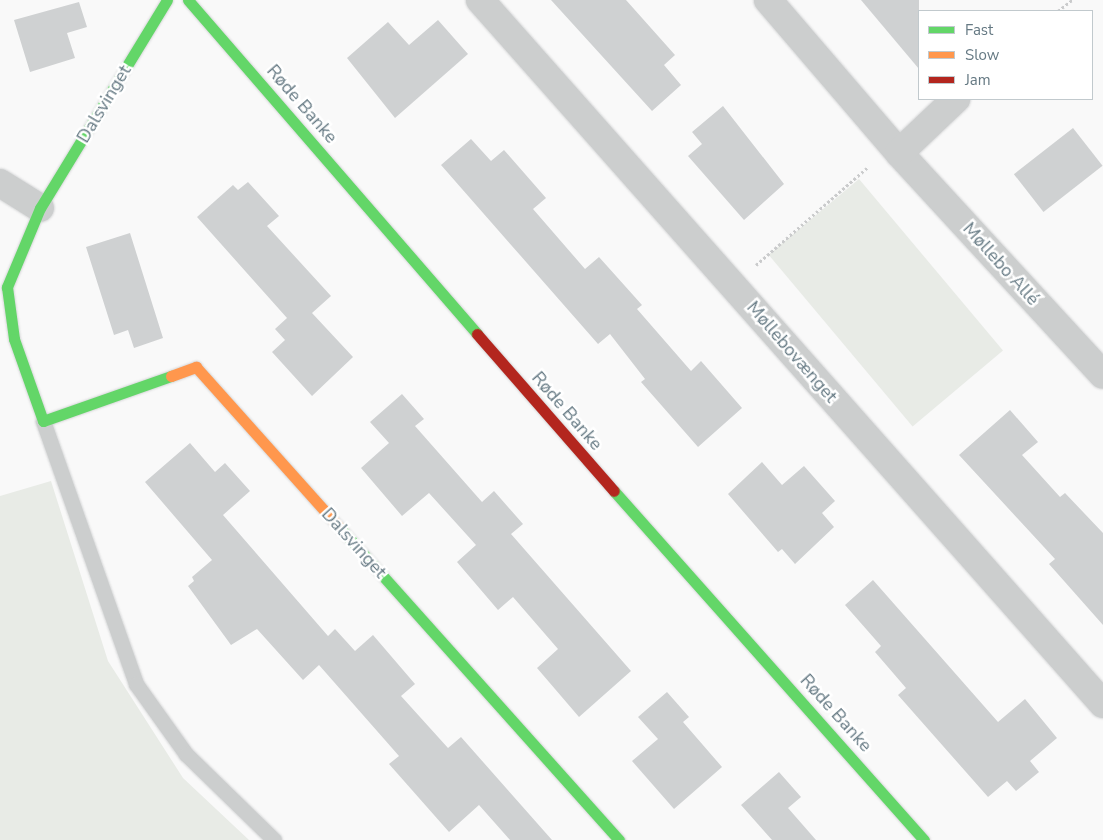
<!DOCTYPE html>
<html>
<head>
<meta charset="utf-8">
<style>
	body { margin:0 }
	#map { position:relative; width:1103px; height:840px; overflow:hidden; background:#f9f9f9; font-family:"Nunito Sans",sans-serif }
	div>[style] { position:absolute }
	.green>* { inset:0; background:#e8ebe6; transform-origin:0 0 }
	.building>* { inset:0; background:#cfd1d2; transform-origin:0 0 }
	.path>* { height:3px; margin-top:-1.5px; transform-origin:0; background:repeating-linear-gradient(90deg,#cacbcc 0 2.5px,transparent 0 5px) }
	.roads { filter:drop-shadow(0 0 1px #d5d6d7) drop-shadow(0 0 1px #d5d6d7) }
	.lane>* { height:15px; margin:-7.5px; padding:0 7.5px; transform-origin:7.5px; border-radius:7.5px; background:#cccece }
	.street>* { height:28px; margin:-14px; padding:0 14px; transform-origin:14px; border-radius:14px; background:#cccece }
	.fast>* { height:11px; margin:-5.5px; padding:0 5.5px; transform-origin:5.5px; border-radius:5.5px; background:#63d668 }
	.slow>* { height:11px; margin:-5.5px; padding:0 5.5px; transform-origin:5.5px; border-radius:5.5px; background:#ff974d }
	.jam>* { height:11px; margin:-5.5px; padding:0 5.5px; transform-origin:5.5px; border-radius:5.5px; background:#b3261e }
	span { translate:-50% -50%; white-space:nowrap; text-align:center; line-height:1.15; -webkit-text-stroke:5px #fff; paint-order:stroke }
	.street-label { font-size:18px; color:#657983 }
	.legend { position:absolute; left:918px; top:10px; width:175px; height:90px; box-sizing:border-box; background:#fff; border:1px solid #c1c9cd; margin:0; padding:6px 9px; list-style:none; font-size:15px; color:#657983 }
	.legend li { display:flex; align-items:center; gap:10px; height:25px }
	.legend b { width:25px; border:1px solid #c1c9cd }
</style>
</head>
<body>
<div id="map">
	<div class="green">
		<div style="left:859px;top:179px;width:224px;height:118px;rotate:50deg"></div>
		<div style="clip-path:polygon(51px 481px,108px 661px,183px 778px,249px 840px,0 840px,0 496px)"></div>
	</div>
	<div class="building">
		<div style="clip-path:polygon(551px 0,626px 0,675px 55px,664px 65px,681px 85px,652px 111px)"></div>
		<div style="clip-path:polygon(861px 0,919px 0,919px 69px)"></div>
		<div style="clip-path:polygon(79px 2px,87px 27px,67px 33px,75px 58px,30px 72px,14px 20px)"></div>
		<div style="clip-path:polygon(438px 20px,468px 54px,395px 118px,347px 58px,388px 22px,409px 45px)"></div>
		<div style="clip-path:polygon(723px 106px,784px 184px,744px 220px,688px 156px,702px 144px,692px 132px)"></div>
		<div style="left:1073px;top:128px;width:48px;height:75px;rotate:52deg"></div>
		<div style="clip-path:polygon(471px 139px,491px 161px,504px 150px,546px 198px,533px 209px,585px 269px,599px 257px,642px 305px,637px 309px,691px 371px,701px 361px,742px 408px,698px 447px,641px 382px,645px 379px,610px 334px,598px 344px,441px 165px)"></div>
		<div style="clip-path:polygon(248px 182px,279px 216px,267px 226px,331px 296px,312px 313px,353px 357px,312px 396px,272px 352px,285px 340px,275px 329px,287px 318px,197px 217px,233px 185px,238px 190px)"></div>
		<div style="clip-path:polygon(130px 233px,163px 338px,134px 348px,128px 330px,114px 335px,86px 247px)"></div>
		<div style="clip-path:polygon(402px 394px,424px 419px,415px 426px,482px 502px,494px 491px,523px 524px,511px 534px,631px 671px,579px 717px,537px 668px,558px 649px,513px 597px,498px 610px,457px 562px,476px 545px,429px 493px,402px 516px,361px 468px,389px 443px,370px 422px)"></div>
		<div style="clip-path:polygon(1010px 410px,1038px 442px,1022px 455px,1060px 497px,1065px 493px,1103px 533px,1103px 625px,1049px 564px,1055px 559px,959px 455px)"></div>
		<div style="clip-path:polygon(190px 443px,215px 472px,225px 463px,250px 491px,223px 515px,328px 636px,335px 629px,355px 651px,373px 635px,415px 684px,401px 696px,448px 748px,461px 737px,552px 840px,510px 840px,479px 805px,449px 832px,389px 764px,399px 756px,319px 665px,303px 680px,257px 629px,231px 645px,188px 586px,194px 581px,192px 577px,212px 560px,145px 482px)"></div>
		<div style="clip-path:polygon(762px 462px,782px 485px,804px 466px,835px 501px,822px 513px,834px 527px,795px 564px,782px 549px,778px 552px,728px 494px)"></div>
		<div style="clip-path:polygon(873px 580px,998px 722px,1025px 699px,1057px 738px,1030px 761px,1039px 772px,1016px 791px,1007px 781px,988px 797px,898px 695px,906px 688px,875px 652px,881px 646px,845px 605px)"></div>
		<div style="clip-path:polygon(667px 692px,689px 717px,683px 722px,722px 767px,674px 809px,632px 761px,658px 739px,638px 717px)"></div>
		<div style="clip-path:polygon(779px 772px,801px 797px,788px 808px,816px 840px,772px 840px,741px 805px)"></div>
	</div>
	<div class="path">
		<div style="left:1058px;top:11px;width:18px;rotate:-38deg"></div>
		<div style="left:756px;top:265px;width:149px;rotate:-41.2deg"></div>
	</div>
	<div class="roads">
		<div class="lane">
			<div style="left:43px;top:421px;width:279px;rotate:70.5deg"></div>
			<div style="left:136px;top:684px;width:86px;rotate:54.5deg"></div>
			<div style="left:186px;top:754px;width:123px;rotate:44.3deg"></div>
		</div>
		<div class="street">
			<div style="left:480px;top:0;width:940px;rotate:48.49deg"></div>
			<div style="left:768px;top:0;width:201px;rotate:49.4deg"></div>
			<div style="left:899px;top:153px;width:301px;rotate:47.4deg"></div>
			<div style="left:899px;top:153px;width:79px;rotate:-43.5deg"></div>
			<div style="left:0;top:183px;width:47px;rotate:32deg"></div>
		</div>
		<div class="fast">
			<div style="left:167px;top:0;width:244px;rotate:121.4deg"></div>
			<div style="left:40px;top:208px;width:86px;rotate:112.7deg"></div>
			<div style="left:7px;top:287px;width:52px;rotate:82.3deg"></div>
			<div style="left:14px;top:339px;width:87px;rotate:70.5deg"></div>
			<div style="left:43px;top:421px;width:136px;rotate:-19.4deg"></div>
			<div style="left:188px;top:0;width:442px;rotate:49.1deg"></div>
			<div style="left:614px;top:491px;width:467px;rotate:48.4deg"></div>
			<div style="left:340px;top:528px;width:419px;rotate:48.2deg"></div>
		</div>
		<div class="slow">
			<div style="left:171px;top:376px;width:27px;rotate:-20deg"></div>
			<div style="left:196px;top:367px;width:216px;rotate:48.2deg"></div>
		</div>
		<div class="jam">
			<div style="left:477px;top:334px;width:208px;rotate:48.9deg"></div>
		</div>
	</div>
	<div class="street-label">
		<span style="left:104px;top:104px;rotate:-59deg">Dalsvinget</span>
		<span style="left:302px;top:104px;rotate:49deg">Røde Banke</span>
		<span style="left:1001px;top:264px;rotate:48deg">Møllebo Allé</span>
		<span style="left:792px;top:352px;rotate:49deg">Møllebovænget</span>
		<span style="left:567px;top:411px;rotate:49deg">Røde Banke</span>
		<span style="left:354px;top:543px;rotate:48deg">Dalsvinget</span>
		<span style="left:836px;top:713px;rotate:48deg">Røde Banke</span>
	</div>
	<ul class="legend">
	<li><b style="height:6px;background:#63d668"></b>Fast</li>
	<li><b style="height:6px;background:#ff974d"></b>Slow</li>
	<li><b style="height:6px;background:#b3261e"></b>Jam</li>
	</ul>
</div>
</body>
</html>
